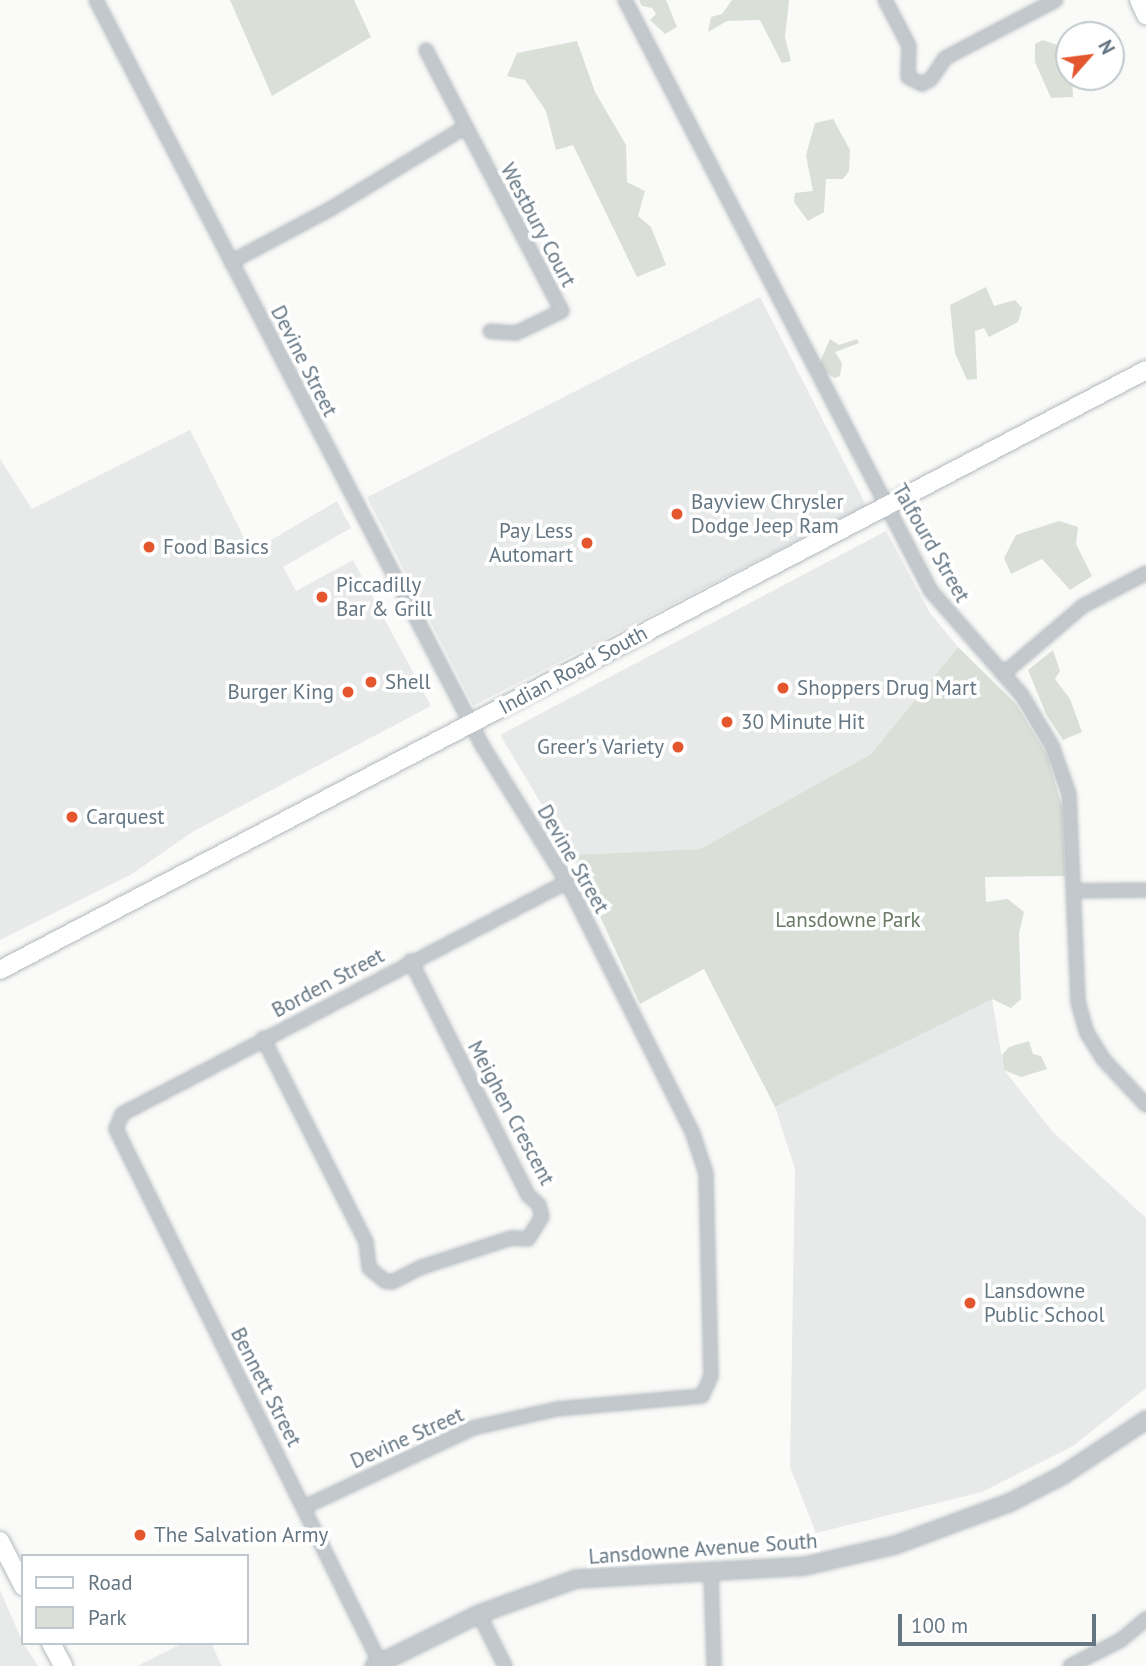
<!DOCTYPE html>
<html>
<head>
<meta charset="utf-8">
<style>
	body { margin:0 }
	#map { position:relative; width:1146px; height:1666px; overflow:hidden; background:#fafaf8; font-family:"PT Sans",sans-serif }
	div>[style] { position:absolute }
	.built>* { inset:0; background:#e8e9e9; transform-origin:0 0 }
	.green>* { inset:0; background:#dadfd7 }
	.roads { filter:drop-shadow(0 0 2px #b3babf) drop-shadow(0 0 2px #b3babf) }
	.minor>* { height:12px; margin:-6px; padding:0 6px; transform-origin:6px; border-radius:6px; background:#c3c8cc }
	.tertiary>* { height:16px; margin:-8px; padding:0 8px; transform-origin:8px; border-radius:8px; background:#c3c8cc }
	.secondary>* { height:18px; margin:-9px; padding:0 9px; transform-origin:9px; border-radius:9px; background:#fff }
	.dots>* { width:19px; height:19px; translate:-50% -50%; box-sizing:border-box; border:4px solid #fff; border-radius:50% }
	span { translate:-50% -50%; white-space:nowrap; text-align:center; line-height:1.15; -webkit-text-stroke:7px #fff; paint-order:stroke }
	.street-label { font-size:21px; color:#657683 }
	.poi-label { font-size:21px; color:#657683 }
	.left { translate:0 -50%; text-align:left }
	.right { translate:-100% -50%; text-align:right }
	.park-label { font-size:21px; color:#687a64 }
	.legend { position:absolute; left:21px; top:1554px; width:228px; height:91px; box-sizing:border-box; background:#fff; border:2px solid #c1c8cd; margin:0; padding:9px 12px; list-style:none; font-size:21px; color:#657683 }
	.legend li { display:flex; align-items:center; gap:14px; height:35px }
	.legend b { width:35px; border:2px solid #c1c8cd }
	.north { position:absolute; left:1055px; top:21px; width:70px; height:70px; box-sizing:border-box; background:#fff; border:2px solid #c1c8cd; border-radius:50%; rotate:62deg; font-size:19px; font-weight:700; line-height:28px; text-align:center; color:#657683 }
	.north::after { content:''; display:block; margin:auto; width:24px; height:32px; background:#e4572e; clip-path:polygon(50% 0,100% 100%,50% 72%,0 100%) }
	.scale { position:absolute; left:898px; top:1614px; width:198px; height:32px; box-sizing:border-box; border:4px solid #657683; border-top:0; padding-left:9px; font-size:21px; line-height:24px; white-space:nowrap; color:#657683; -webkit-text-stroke:5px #fff; paint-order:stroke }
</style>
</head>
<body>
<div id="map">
	<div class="built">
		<div style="left:760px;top:297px;width:234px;height:441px;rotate:63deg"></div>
		<div style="clip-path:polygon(190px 430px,251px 552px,337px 501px,351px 528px,283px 567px,296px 591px,353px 560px,431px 706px,194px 831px,132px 874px,0 940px,0 459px,32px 509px)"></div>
		<div style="clip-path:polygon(886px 531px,930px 613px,958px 647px,871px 754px,700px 849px,572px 855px,500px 735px)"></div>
		<div style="clip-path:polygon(992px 999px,1004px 1070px,1053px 1132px,1146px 1218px,1146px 1388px,1073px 1446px,982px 1492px,816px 1533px,790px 1467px,795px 1169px,775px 1107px)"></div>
		<div style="clip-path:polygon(0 1590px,23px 1643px,38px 1666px,0 1666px)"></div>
		<div style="clip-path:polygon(183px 1643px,211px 1643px,222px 1666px,137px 1666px)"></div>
	</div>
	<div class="green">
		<div style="clip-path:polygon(230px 0,354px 0,371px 37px,272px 96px)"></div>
		<div style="clip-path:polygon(639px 0,666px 0,677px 27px,665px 34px,650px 20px,656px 14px,652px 8px,642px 6px)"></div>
		<div style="clip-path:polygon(732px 0,789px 0,785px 37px,791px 61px,782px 63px,760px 20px,727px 21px,708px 32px,711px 17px,722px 14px)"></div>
		<div style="clip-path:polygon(1043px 40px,1060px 46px,1072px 77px,1073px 97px,1051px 98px,1035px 62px,1035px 44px)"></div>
		<div style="clip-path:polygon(577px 41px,595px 92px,626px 145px,627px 182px,645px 191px,638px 216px,651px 227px,666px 265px,637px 277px,573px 145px,556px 150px,546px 111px,525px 80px,507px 76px,517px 53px)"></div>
		<div style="clip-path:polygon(833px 119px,850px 150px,849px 171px,843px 179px,826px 179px,824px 212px,808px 221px,794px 202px,795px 193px,813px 191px,806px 155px,815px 123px)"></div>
		<div style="clip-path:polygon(986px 287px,994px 306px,1015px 300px,1022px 308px,1018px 322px,989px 337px,984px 328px,975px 331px,977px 379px,967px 380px,955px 353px,950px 305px)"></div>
		<div style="clip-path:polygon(830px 339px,839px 345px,857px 339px,859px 343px,835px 352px,842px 363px,840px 376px,835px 378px,822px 371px,820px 362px)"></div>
		<div style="clip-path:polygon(1059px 521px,1078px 527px,1076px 544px,1092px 576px,1070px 590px,1042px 559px,1011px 574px,1004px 558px,1016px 535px)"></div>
		<div style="clip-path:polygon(958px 647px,1016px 704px,1047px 755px,1062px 806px,1065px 876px,985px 877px,986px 902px,1008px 899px,1024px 912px,1019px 933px,1021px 999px,1011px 1008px,992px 999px,775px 1107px,704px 969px,640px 1004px,572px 855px,700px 849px,871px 754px)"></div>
		<div style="clip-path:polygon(1053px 650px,1060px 671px,1055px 679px,1070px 699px,1082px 732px,1063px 740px,1046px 714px,1028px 670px)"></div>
		<div style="clip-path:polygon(1029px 1041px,1033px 1054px,1041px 1056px,1047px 1069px,1021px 1077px,1004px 1070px,1002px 1055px,1009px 1047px)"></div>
	</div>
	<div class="roads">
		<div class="minor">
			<div style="left:96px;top:0;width:841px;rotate:62.61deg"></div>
			<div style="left:483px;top:747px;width:159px;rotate:58.1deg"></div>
			<div style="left:567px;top:882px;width:282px;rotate:63.4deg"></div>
			<div style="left:693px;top:1134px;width:41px;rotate:71.6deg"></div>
			<div style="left:706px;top:1173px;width:203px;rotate:88.6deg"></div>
			<div style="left:711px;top:1376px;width:22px;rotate:114deg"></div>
			<div style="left:702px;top:1396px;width:146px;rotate:174.9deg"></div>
			<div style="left:557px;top:1409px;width:86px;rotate:167.3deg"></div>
			<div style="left:473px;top:1428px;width:187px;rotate:154.9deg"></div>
			<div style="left:625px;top:0;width:666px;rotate:62.63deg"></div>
			<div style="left:931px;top:591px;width:137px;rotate:48.9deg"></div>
			<div style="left:1021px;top:694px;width:61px;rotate:59.2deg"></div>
			<div style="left:1052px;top:746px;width:51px;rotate:70.5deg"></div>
			<div style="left:1069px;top:794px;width:208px;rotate:87.5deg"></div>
			<div style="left:1078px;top:1002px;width:32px;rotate:74deg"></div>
			<div style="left:1087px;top:1033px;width:31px;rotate:58deg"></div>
			<div style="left:1103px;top:1059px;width:63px;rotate:46.9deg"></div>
			<div style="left:885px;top:0;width:52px;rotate:62.4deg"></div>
			<div style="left:909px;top:46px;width:31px;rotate:92deg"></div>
			<div style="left:908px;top:77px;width:16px;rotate:27deg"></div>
			<div style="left:922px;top:84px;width:10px;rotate:-29deg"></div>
			<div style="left:931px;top:79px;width:25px;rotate:-56deg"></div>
			<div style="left:945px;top:58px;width:125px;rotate:-27.6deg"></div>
			<div style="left:426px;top:50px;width:294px;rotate:62.5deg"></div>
			<div style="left:562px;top:311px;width:51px;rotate:154.4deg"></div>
			<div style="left:516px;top:333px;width:26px;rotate:-176deg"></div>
			<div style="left:231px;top:262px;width:115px;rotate:-28.1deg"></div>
			<div style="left:332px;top:208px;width:156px;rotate:-31.3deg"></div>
			<div style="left:1003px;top:674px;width:105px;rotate:-40.4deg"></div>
			<div style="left:1083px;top:606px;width:71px;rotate:-27.6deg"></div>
			<div style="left:1075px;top:891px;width:71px;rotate:-0.8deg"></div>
			<div style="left:263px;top:1038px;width:229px;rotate:63.2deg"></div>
			<div style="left:366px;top:1242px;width:26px;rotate:83deg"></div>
			<div style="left:369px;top:1268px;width:21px;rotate:39deg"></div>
			<div style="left:385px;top:1281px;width:7px;rotate:8deg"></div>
			<div style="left:392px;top:1282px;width:34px;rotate:-27deg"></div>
			<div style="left:422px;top:1267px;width:94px;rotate:-18deg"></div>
			<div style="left:511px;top:1238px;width:17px;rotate:3deg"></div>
			<div style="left:528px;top:1239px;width:26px;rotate:-58deg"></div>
			<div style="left:542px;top:1217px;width:12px;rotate:-104deg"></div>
			<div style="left:539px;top:1205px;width:15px;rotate:-138deg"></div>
			<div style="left:528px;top:1195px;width:262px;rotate:-116.6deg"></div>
			<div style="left:711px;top:1574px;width:92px;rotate:88.1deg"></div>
			<div style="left:479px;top:1614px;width:58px;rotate:63.4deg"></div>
			<div style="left:380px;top:1663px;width:596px;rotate:-116.31deg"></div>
			<div style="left:116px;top:1129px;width:16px;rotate:-68deg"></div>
			<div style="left:122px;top:1114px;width:502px;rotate:-27.54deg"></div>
			<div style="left:1070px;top:1666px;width:57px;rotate:-27deg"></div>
			<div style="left:1121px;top:1640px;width:33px;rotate:-40deg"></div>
		</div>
		<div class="tertiary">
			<div style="left:374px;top:1666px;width:117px;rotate:-26.3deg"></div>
			<div style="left:479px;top:1614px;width:103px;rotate:-19.8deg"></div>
			<div style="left:576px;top:1579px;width:229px;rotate:-3.2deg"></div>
			<div style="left:805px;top:1566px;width:92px;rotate:-13.1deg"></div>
			<div style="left:895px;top:1545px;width:124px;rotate:-20.3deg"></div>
			<div style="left:1011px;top:1502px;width:59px;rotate:-27.4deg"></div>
			<div style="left:1063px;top:1475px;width:100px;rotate:-33.5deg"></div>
		</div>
		<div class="secondary">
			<div style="left:1139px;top:0;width:17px;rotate:65deg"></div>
			<div style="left:0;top:970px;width:1294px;rotate:-27.63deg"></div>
			<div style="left:0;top:1541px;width:51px;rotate:62.9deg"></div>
			<div style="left:51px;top:1643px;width:26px;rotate:62deg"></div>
		</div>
	</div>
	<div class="dots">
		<div style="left:677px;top:514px;background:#e4572e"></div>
		<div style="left:587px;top:543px;background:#e4572e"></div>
		<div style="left:149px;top:547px;background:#e4572e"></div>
		<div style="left:322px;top:597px;background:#e4572e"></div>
		<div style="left:371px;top:682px;background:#e4572e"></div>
		<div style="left:783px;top:688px;background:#e4572e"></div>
		<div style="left:348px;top:692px;background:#e4572e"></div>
		<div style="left:727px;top:722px;background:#e4572e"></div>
		<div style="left:678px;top:747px;background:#e4572e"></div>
		<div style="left:72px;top:817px;background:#e4572e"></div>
		<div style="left:970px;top:1303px;background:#e4572e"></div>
		<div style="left:140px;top:1535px;background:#e4572e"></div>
	</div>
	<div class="street-label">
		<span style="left:538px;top:225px;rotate:62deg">Westbury Court</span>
		<span style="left:304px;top:361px;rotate:63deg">Devine Street</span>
		<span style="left:931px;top:543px;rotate:60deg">Talfourd Street</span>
		<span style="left:573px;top:670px;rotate:-28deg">Indian Road South</span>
		<span style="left:573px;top:859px;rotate:60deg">Devine Street</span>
		<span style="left:328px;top:983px;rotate:-28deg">Borden Street</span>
		<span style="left:511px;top:1113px;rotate:62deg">Meighen Crescent</span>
		<span style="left:266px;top:1387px;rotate:63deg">Bennett Street</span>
		<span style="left:407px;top:1438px;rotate:-24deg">Devine Street</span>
		<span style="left:703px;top:1549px;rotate:-4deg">Lansdowne Avenue South</span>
	</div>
	<div class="poi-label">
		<span class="left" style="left:691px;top:514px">Bayview Chrysler<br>Dodge Jeep Ram</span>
		<span class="right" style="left:573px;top:543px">Pay Less<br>Automart</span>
		<span class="left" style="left:163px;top:547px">Food Basics</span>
		<span class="left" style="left:336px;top:597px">Piccadilly<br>Bar &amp; Grill</span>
		<span class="left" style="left:385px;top:682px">Shell</span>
		<span class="left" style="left:797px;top:688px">Shoppers Drug Mart</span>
		<span class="right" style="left:334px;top:692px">Burger King</span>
		<span class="left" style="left:741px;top:722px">30 Minute Hit</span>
		<span class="right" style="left:664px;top:747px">Greer's Variety</span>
		<span class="left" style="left:86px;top:817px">Carquest</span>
		<span class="left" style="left:984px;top:1303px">Lansdowne<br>Public School</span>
		<span class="left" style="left:154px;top:1535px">The Salvation Army</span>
	</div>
	<div class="park-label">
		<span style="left:848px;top:920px">Lansdowne Park</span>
	</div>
	<ul class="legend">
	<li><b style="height:9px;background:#fff"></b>Road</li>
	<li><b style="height:19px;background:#dadfd7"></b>Park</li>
	</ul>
	<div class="north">N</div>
	<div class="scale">100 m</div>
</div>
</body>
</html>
